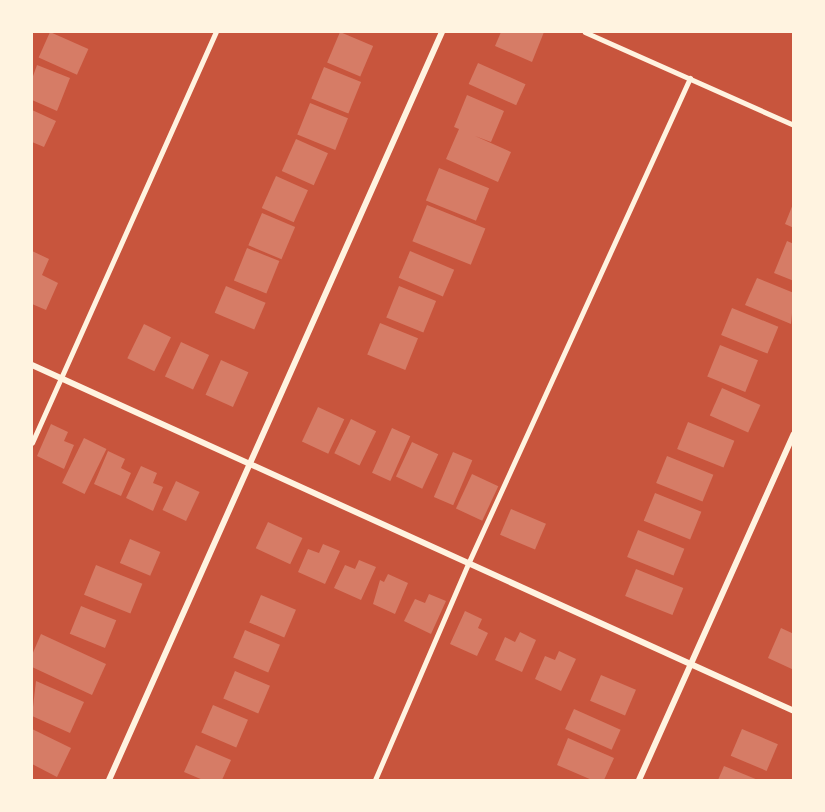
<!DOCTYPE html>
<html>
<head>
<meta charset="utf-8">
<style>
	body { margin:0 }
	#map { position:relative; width:825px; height:812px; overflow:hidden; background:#c8553d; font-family:"Work Sans",sans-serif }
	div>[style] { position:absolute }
	.building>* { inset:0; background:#d67c66; transform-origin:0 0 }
	.service>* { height:4.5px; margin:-2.25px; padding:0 2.25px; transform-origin:2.25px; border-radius:2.25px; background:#fff3e0 }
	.minor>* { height:6px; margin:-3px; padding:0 3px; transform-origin:3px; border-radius:3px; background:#fff3e0 }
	span { translate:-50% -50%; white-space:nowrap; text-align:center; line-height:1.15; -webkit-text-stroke:4.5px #fff3e0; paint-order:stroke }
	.frame { position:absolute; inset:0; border:33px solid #fff3e0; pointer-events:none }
</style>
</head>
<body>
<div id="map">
	<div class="building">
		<div style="left:50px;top:32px;width:42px;height:28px;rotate:24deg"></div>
		<div style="left:340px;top:32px;width:36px;height:33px;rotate:23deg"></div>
		<div style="clip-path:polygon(501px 32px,544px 32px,532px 62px,495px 46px)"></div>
		<div style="left:478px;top:63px;width:52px;height:23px;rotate:24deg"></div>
		<div style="clip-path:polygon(37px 65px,70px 78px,57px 111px,32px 100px,32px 79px)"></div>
		<div style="left:324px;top:67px;width:40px;height:34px;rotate:22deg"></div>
		<div style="clip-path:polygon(467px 95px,504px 111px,491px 142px,475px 136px,511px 152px,498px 182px,446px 159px,459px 129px,454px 127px)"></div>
		<div style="left:310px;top:103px;width:41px;height:34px;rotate:22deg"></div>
		<div style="clip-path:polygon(32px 110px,56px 121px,44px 147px,32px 142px)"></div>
		<div style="left:296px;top:139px;width:35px;height:35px;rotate:24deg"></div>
		<div style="left:439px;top:168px;width:54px;height:35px;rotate:22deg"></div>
		<div style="left:276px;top:176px;width:35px;height:35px;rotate:24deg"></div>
		<div style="clip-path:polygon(793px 204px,794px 204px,794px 228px,785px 224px)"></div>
		<div style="left:427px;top:205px;width:63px;height:39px;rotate:22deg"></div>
		<div style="left:262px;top:213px;width:36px;height:35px;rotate:23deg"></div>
		<div style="clip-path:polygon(787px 241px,794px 244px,794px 281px,774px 273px)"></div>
		<div style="left:247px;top:248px;width:35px;height:35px;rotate:22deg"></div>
		<div style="clip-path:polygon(32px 251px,49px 259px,42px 275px,58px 283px,46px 310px,32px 304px)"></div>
		<div style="left:410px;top:251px;width:48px;height:29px;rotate:23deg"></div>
		<div style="clip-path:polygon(757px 278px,794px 293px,791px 324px,745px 305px)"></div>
		<div style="left:226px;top:286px;width:43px;height:29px;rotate:23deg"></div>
		<div style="left:399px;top:286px;width:40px;height:34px;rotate:22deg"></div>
		<div style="left:732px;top:308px;width:50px;height:29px;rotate:22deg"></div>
		<div style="left:380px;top:323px;width:41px;height:34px;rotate:22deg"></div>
		<div style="left:144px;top:324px;width:30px;height:38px;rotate:26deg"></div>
		<div style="left:181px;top:342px;width:31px;height:38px;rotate:25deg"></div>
		<div style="left:720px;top:345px;width:41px;height:34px;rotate:22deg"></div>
		<div style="left:221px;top:360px;width:30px;height:38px;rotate:24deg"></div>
		<div style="left:722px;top:388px;width:42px;height:30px;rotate:24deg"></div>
		<div style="left:318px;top:407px;width:29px;height:38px;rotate:25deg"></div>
		<div style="left:351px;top:419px;width:28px;height:38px;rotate:26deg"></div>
		<div style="left:688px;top:422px;width:50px;height:29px;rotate:22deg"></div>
		<div style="clip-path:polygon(51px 424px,68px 432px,64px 441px,74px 445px,64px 469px,37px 456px)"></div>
		<div style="left:392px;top:428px;width:20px;height:49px;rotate:24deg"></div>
		<div style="left:84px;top:438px;width:25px;height:50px;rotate:26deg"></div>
		<div style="left:412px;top:442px;width:29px;height:38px;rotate:25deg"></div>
		<div style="clip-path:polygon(108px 451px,125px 459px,121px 468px,131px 473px,121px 496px,94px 484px)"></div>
		<div style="left:453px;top:452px;width:21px;height:49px;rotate:23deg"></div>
		<div style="left:667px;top:456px;width:50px;height:29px;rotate:22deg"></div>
		<div style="clip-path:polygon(141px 466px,157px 473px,153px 483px,163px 487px,153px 511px,126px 498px)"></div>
		<div style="left:472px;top:474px;width:29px;height:38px;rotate:25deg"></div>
		<div style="left:176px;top:481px;width:26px;height:32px;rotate:25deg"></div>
		<div style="left:655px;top:493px;width:50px;height:30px;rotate:22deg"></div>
		<div style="left:511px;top:509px;width:38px;height:28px;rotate:23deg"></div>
		<div style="left:268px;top:522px;width:38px;height:29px;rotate:25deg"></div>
		<div style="left:638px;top:530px;width:50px;height:29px;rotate:22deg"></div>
		<div style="left:130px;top:539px;width:33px;height:26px;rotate:23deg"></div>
		<div style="clip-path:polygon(323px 544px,340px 551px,325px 584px,298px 572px,308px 549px,319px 553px)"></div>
		<div style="clip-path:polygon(359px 560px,376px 567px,361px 600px,334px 588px,345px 565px,355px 569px)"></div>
		<div style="left:96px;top:565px;width:50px;height:32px;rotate:22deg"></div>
		<div style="left:636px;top:569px;width:51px;height:29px;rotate:22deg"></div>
		<div style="clip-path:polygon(388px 574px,408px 583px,395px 614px,373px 604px,380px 580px,384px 582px)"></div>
		<div style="clip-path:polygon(429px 594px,446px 601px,431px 634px,404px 621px,415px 599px,425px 603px)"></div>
		<div style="left:261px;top:595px;width:38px;height:30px;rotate:23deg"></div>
		<div style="left:81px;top:606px;width:38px;height:30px;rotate:22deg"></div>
		<div style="clip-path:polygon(465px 611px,482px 619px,478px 628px,488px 633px,477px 656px,450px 644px)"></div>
		<div style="clip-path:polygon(781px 628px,794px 634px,794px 670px,768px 658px)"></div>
		<div style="left:245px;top:630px;width:38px;height:30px;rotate:23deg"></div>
		<div style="clip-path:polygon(520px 632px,536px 640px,522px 672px,495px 660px,505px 637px,515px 642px)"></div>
		<div style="clip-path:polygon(41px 634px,106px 664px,92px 695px,32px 667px,32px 655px)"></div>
		<div style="clip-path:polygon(559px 651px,576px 659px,561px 691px,535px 679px,545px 656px,555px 660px)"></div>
		<div style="left:235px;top:671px;width:38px;height:30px;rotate:23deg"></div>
		<div style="left:601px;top:675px;width:38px;height:28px;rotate:23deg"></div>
		<div style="clip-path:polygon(36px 681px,84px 702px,70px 733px,32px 716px)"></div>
		<div style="left:213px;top:705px;width:38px;height:30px;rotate:23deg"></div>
		<div style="left:574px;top:709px;width:51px;height:22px;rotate:24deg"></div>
		<div style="clip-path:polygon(32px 729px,71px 748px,57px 777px,32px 764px)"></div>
		<div style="left:742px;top:729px;width:39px;height:29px;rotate:23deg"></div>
		<div style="clip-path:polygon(568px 738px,614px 758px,604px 780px,592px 780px,557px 765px)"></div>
		<div style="clip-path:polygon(196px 745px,231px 760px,222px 780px,203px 780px,184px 772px)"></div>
		<div style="clip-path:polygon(724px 766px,758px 780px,718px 780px)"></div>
	</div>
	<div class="service">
		<div style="left:585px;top:32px;width:229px;rotate:24deg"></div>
		<div style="left:32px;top:443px;width:450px;rotate:-65.9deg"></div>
		<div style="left:375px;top:780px;width:235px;rotate:-66.7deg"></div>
		<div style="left:468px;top:564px;width:534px;rotate:-65.45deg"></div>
	</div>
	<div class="minor">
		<div style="left:32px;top:365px;width:837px;rotate:24.42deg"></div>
		<div style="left:109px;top:780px;width:819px;rotate:-66deg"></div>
		<div style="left:639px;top:780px;width:379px;rotate:-65.9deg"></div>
	</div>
	<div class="frame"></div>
</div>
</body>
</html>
